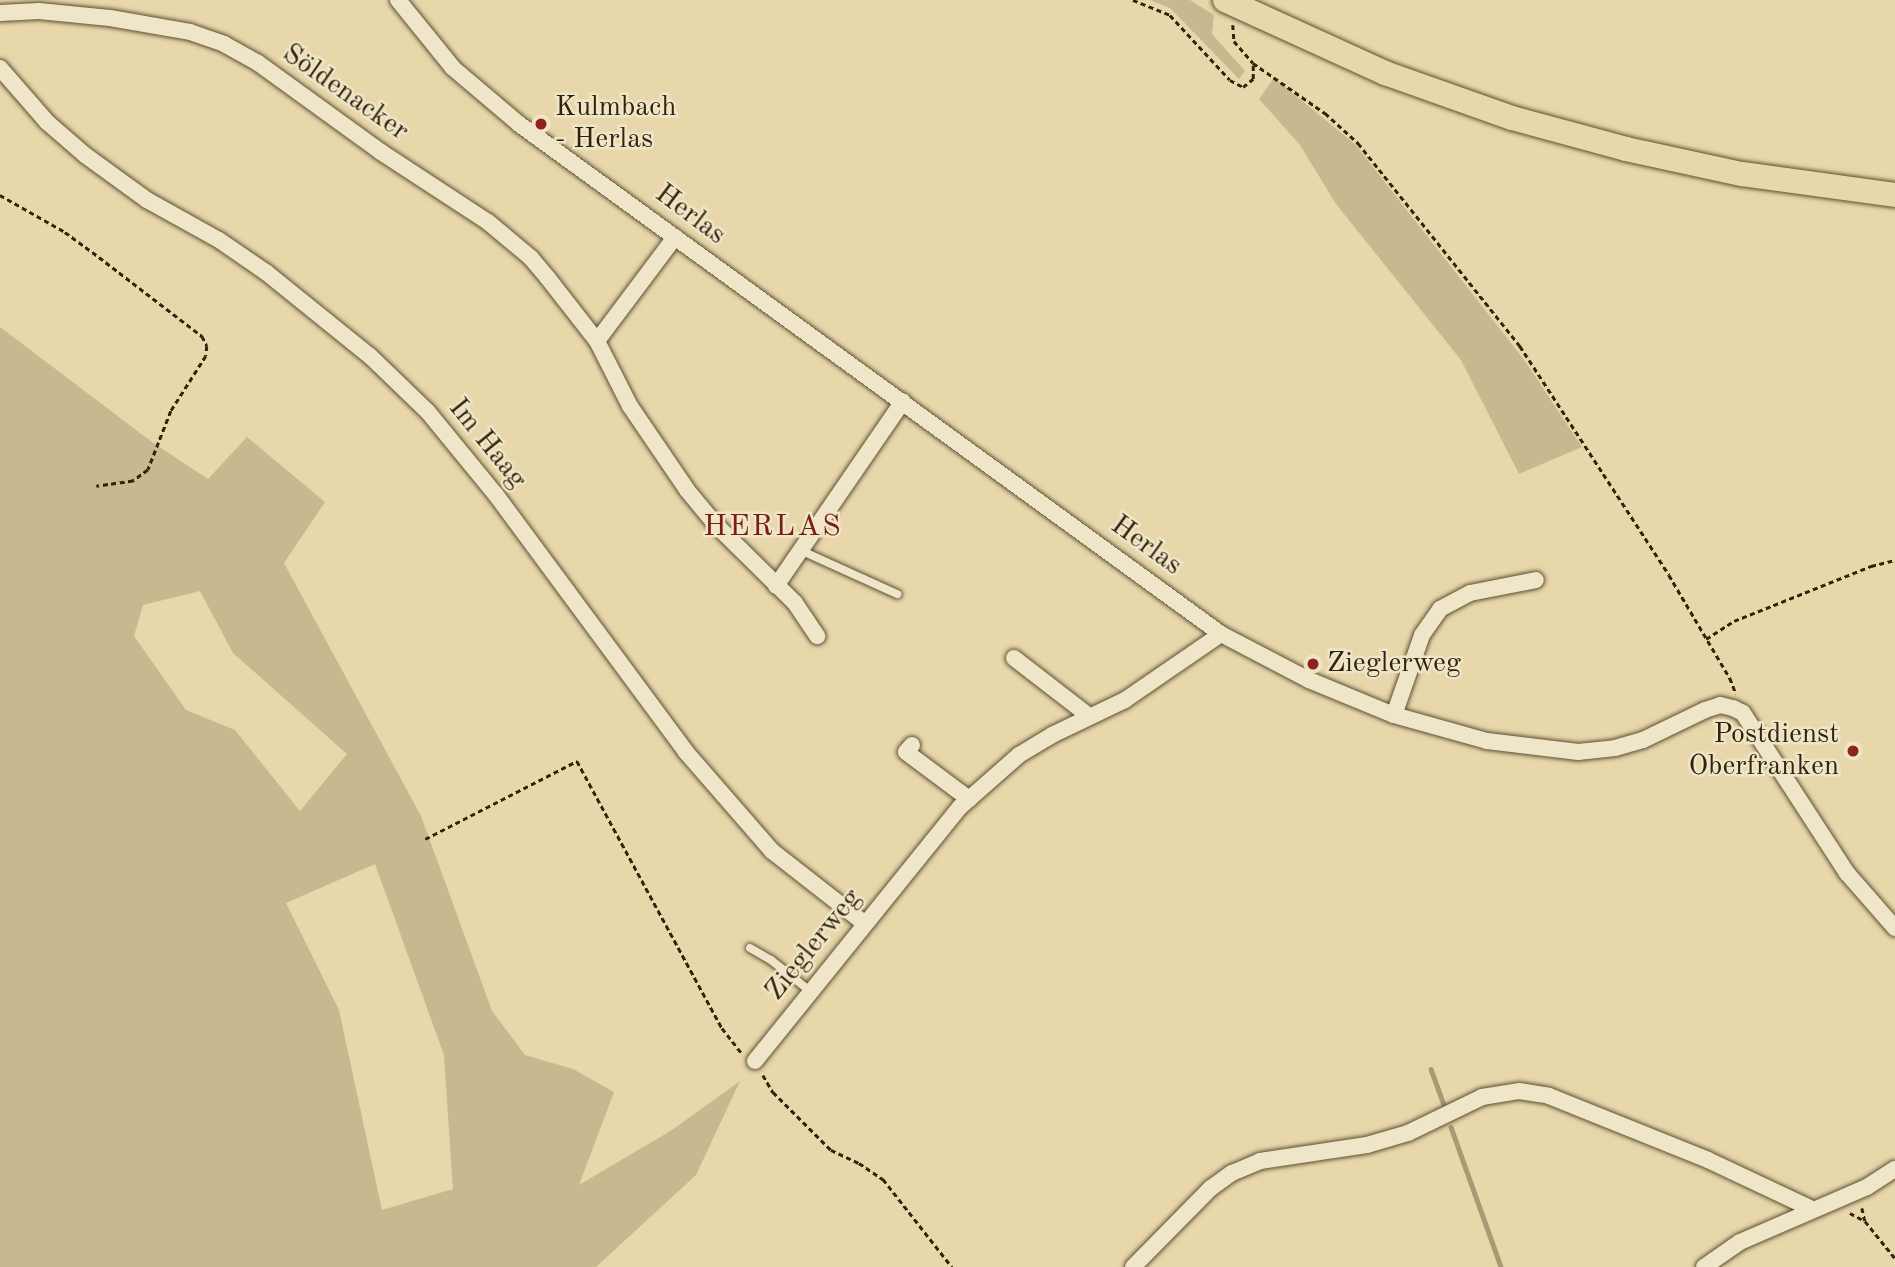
<!DOCTYPE html>
<html>
<head>
<meta charset="utf-8">
<style>
	body { margin:0 }
	#map { position:relative; width:1895px; height:1267px; overflow:hidden; background:#e7d7aa; font-family:"Old Standard TT",serif }
	div>[style] { position:absolute }
	.green>* { inset:0; background:#c8b88f }
	.stream>* { height:4.5px; margin:-2.25px; padding:0 2.25px; transform-origin:2.25px; border-radius:2.25px; background:#a99974 }
	.path>* { height:2.5px; margin-top:-1.25px; transform-origin:0; background:repeating-linear-gradient(90deg,#31220b 0 5px,transparent 0 8.5px) }
	.roads { filter:drop-shadow(0 0 2px #5e4f33) drop-shadow(0 0 2px #5e4f33) }
	.service>* { height:8px; margin:-4px; padding:0 4px; transform-origin:4px; border-radius:4px; background:#efe5c8 }
	.minor>* { height:16px; margin:-8px; padding:0 8px; transform-origin:8px; border-radius:8px; background:#efe5c8 }
	.primary>* { height:24px; margin:-12px; padding:0 12px; transform-origin:12px; border-radius:12px; background:#e7d7aa }
	.dots>* { width:19px; height:19px; translate:-50% -50%; box-sizing:border-box; border:4px solid #efe5c8; border-radius:50% }
	span { translate:-50% -50%; white-space:nowrap; text-align:center; line-height:1.15; -webkit-text-stroke:5px #efe5c8; paint-order:stroke }
	.street-label { font-size:28px; color:#31220b }
	.poi-label { font-size:28px; color:#31220b }
	.left { translate:0 -50%; text-align:left }
	.right { translate:-100% -50%; text-align:right }
	.neighbourhood-label { font-size:30px; color:#7a1f14; letter-spacing:2px }
</style>
</head>
<body>
<div id="map">
	<div class="green">
		<div style="clip-path:polygon(1150px 0,1190px 0,1214px 15px,1212px 34px,1245px 71px,1239px 79px,1170px 8px)"></div>
		<div style="clip-path:polygon(1274px 78px,1355px 144px,1525px 361px,1582px 447px,1519px 474px,1461px 360px,1336px 204px,1300px 145px,1259px 99px)"></div>
		<div style="clip-path:polygon(evenodd,0 327px,152px 442px,208px 479px,247px 437px,325px 502px,284px 563px,421px 816px,492px 1011px,525px 1055px,573px 1069px,614px 1092px,579px 1185px,672px 1130px,740px 1081px,696px 1175px,596px 1267px,0 1267px,0 327px,200px 591px,233px 653px,347px 754px,300px 811px,235px 730px,186px 710px,134px 636px,143px 605px,200px 591px,0 327px,375px 864px,444px 1055px,453px 1189px,382px 1210px,339px 1010px,286px 903px,375px 864px)"></div>
	</div>
	<div class="stream">
		<div style="left:1431px;top:1069px;width:37px;rotate:70deg"></div>
		<div style="left:1451px;top:1127px;width:149px;rotate:70.3deg"></div>
	</div>
	<div class="path">
		<div style="left:1133px;top:0;width:40px;rotate:22deg"></div>
		<div style="left:1170px;top:15px;width:88px;rotate:47.3deg"></div>
		<div style="left:1230px;top:80px;width:15px;rotate:28deg"></div>
		<div style="left:1243px;top:87px;width:13px;rotate:-39deg"></div>
		<div style="left:1253px;top:79px;width:15px;rotate:-90deg"></div>
		<div style="left:1233px;top:25px;width:16px;rotate:86deg"></div>
		<div style="left:1234px;top:41px;width:29px;rotate:49deg"></div>
		<div style="left:1253px;top:63px;width:88px;rotate:34.8deg"></div>
		<div style="left:1325px;top:113px;width:45px;rotate:42.3deg"></div>
		<div style="left:1358px;top:143px;width:260px;rotate:51.4deg"></div>
		<div style="left:1520px;top:346px;width:273px;rotate:56.9deg"></div>
		<div style="left:1669px;top:575px;width:120px;rotate:59.4deg"></div>
		<div style="left:1730px;top:678px;width:17px;rotate:69deg"></div>
		<div style="left:0;top:195px;width:75px;rotate:29.6deg"></div>
		<div style="left:65px;top:232px;width:42px;rotate:36.3deg"></div>
		<div style="left:99px;top:257px;width:130px;rotate:37.5deg"></div>
		<div style="left:202px;top:336px;width:11px;rotate:63deg"></div>
		<div style="left:207px;top:346px;width:10px;rotate:96deg"></div>
		<div style="left:206px;top:356px;width:65px;rotate:122.5deg"></div>
		<div style="left:171px;top:411px;width:63px;rotate:111.3deg"></div>
		<div style="left:148px;top:470px;width:19px;rotate:144deg"></div>
		<div style="left:133px;top:481px;width:37px;rotate:172deg"></div>
		<div style="left:1706px;top:639px;width:33px;rotate:-33deg"></div>
		<div style="left:1734px;top:621px;width:148px;rotate:-21.9deg"></div>
		<div style="left:1871px;top:566px;width:25px;rotate:-14deg"></div>
		<div style="left:425px;top:839px;width:171px;rotate:-27.2deg"></div>
		<div style="left:577px;top:761px;width:304px;rotate:61.5deg"></div>
		<div style="left:722px;top:1028px;width:33px;rotate:52deg"></div>
		<div style="left:763px;top:1075px;width:20px;rotate:60deg"></div>
		<div style="left:773px;top:1092px;width:82px;rotate:45deg"></div>
		<div style="left:831px;top:1150px;width:31px;rotate:25deg"></div>
		<div style="left:859px;top:1163px;width:29px;rotate:34deg"></div>
		<div style="left:883px;top:1179px;width:112px;rotate:51.9deg"></div>
		<div style="left:1862px;top:1208px;width:13px;rotate:77deg"></div>
		<div style="left:1850px;top:1213px;width:17px;rotate:28deg"></div>
		<div style="left:1865px;top:1221px;width:48px;rotate:51deg"></div>
	</div>
	<div class="roads">
		<div class="service">
			<div style="left:800px;top:550px;width:107px;rotate:24.4deg"></div>
			<div style="left:750px;top:948px;width:24px;rotate:30deg"></div>
			<div style="left:771px;top:960px;width:50px;rotate:38.5deg"></div>
		</div>
		<div class="minor">
			<div style="left:398px;top:0;width:87px;rotate:51deg"></div>
			<div style="left:453px;top:68px;width:87px;rotate:40.3deg"></div>
			<div style="left:519px;top:124px;width:868px;rotate:36deg"></div>
			<div style="left:1221px;top:634px;width:99px;rotate:27.6deg"></div>
			<div style="left:1309px;top:680px;width:92px;rotate:22.4deg"></div>
			<div style="left:1394px;top:715px;width:97px;rotate:15.6deg"></div>
			<div style="left:1487px;top:741px;width:92px;rotate:6.9deg"></div>
			<div style="left:1578px;top:752px;width:37px;rotate:-6deg"></div>
			<div style="left:1615px;top:748px;width:29px;rotate:-16deg"></div>
			<div style="left:1643px;top:740px;width:69px;rotate:-25.8deg"></div>
			<div style="left:1705px;top:710px;width:16px;rotate:-18deg"></div>
			<div style="left:1720px;top:705px;width:13px;rotate:13deg"></div>
			<div style="left:1733px;top:708px;width:11px;rotate:27deg"></div>
			<div style="left:1743px;top:713px;width:191px;rotate:57deg"></div>
			<div style="left:1847px;top:873px;width:73px;rotate:48.9deg"></div>
			<div style="left:0;top:13px;width:39px;rotate:-3deg"></div>
			<div style="left:39px;top:11px;width:71px;rotate:5.6deg"></div>
			<div style="left:110px;top:18px;width:81px;rotate:9.9deg"></div>
			<div style="left:190px;top:32px;width:36px;rotate:19deg"></div>
			<div style="left:224px;top:44px;width:39px;rotate:29deg"></div>
			<div style="left:258px;top:63px;width:152px;rotate:35.9deg"></div>
			<div style="left:381px;top:152px;width:128px;rotate:33.2deg"></div>
			<div style="left:488px;top:222px;width:56px;rotate:39.9deg"></div>
			<div style="left:531px;top:258px;width:25px;rotate:50deg"></div>
			<div style="left:547px;top:277px;width:81px;rotate:52deg"></div>
			<div style="left:597px;top:341px;width:73px;rotate:63.1deg"></div>
			<div style="left:630px;top:406px;width:102px;rotate:55.8deg"></div>
			<div style="left:687px;top:490px;width:45px;rotate:50.4deg"></div>
			<div style="left:716px;top:525px;width:111px;rotate:44.6deg"></div>
			<div style="left:795px;top:603px;width:40px;rotate:56deg"></div>
			<div style="left:0;top:68px;width:72px;rotate:49deg"></div>
			<div style="left:47px;top:122px;width:50px;rotate:41deg"></div>
			<div style="left:85px;top:155px;width:77px;rotate:36deg"></div>
			<div style="left:147px;top:200px;width:82px;rotate:29.1deg"></div>
			<div style="left:219px;top:240px;width:58px;rotate:34.5deg"></div>
			<div style="left:267px;top:273px;width:132px;rotate:38.9deg"></div>
			<div style="left:370px;top:356px;width:81px;rotate:44deg"></div>
			<div style="left:428px;top:412px;width:107px;rotate:50.7deg"></div>
			<div style="left:496px;top:495px;width:320px;rotate:53.5deg"></div>
			<div style="left:686px;top:752px;width:131px;rotate:49deg"></div>
			<div style="left:772px;top:851px;width:117px;rotate:38deg"></div>
			<div style="left:597px;top:341px;width:130px;rotate:-53.1deg"></div>
			<div style="left:776px;top:586px;width:224px;rotate:-55.5deg"></div>
			<div style="left:1014px;top:658px;width:95px;rotate:37.7deg"></div>
			<div style="left:1394px;top:715px;width:85px;rotate:-70.7deg"></div>
			<div style="left:1422px;top:635px;width:32px;rotate:-55deg"></div>
			<div style="left:1440px;top:609px;width:34px;rotate:-28deg"></div>
			<div style="left:1470px;top:593px;width:67px;rotate:-11.1deg"></div>
			<div style="left:912px;top:745px;width:9px;rotate:131deg"></div>
			<div style="left:906px;top:752px;width:79px;rotate:36.7deg"></div>
			<div style="left:755px;top:1061px;width:326px;rotate:-51.1deg"></div>
			<div style="left:960px;top:807px;width:79px;rotate:-41.4deg"></div>
			<div style="left:1019px;top:755px;width:39px;rotate:-31deg"></div>
			<div style="left:1052px;top:735px;width:81px;rotate:-25.6deg"></div>
			<div style="left:1125px;top:700px;width:116px;rotate:-34.5deg"></div>
			<div style="left:1133px;top:1267px;width:111px;rotate:-45.4deg"></div>
			<div style="left:1211px;top:1188px;width:26px;rotate:-36deg"></div>
			<div style="left:1232px;top:1173px;width:30px;rotate:-23deg"></div>
			<div style="left:1260px;top:1161px;width:108px;rotate:-8.5deg"></div>
			<div style="left:1367px;top:1145px;width:43px;rotate:-16.3deg"></div>
			<div style="left:1408px;top:1133px;width:82px;rotate:-25.9deg"></div>
			<div style="left:1482px;top:1097px;width:37px;rotate:-9deg"></div>
			<div style="left:1519px;top:1091px;width:30px;rotate:9deg"></div>
			<div style="left:1549px;top:1096px;width:171px;rotate:21.9deg"></div>
			<div style="left:1708px;top:1160px;width:115px;rotate:25.2deg"></div>
			<div style="left:1704px;top:1267px;width:44px;rotate:-34.8deg"></div>
			<div style="left:1740px;top:1242px;width:138px;rotate:-23.4deg"></div>
			<div style="left:1867px;top:1187px;width:33px;rotate:-33deg"></div>
		</div>
		<div class="primary">
			<div style="left:1225px;top:0;width:176px;rotate:24.5deg"></div>
			<div style="left:1385px;top:73px;width:135px;rotate:19.5deg"></div>
			<div style="left:1512px;top:118px;width:118px;rotate:15.2deg"></div>
			<div style="left:1626px;top:149px;width:119px;rotate:12.2deg"></div>
			<div style="left:1742px;top:174px;width:154px;rotate:7.8deg"></div>
		</div>
	</div>
	<div class="dots">
		<div style="left:541px;top:124px;background:#8f2418"></div>
		<div style="left:1313px;top:664px;background:#8f2418"></div>
		<div style="left:1853px;top:751px;background:#8f2418"></div>
	</div>
	<div class="street-label">
		<span style="left:345px;top:93px;rotate:35deg">Söldenacker</span>
		<span style="left:690px;top:215px;rotate:37deg">Herlas</span>
		<span style="left:487px;top:444px;rotate:51deg">Im Haag</span>
		<span style="left:1146px;top:546px;rotate:36deg">Herlas</span>
		<span style="left:814px;top:945px;rotate:-51deg">Zieglerweg</span>
	</div>
	<div class="poi-label">
		<span class="left" style="left:555px;top:124px">Kulmbach<br>- Herlas</span>
		<span class="left" style="left:1327px;top:664px">Zieglerweg</span>
		<span class="right" style="left:1839px;top:751px">Postdienst<br>Oberfranken</span>
	</div>
	<div class="neighbourhood-label">
		<span style="left:773px;top:527px">HERLAS</span>
	</div>
</div>
</body>
</html>
